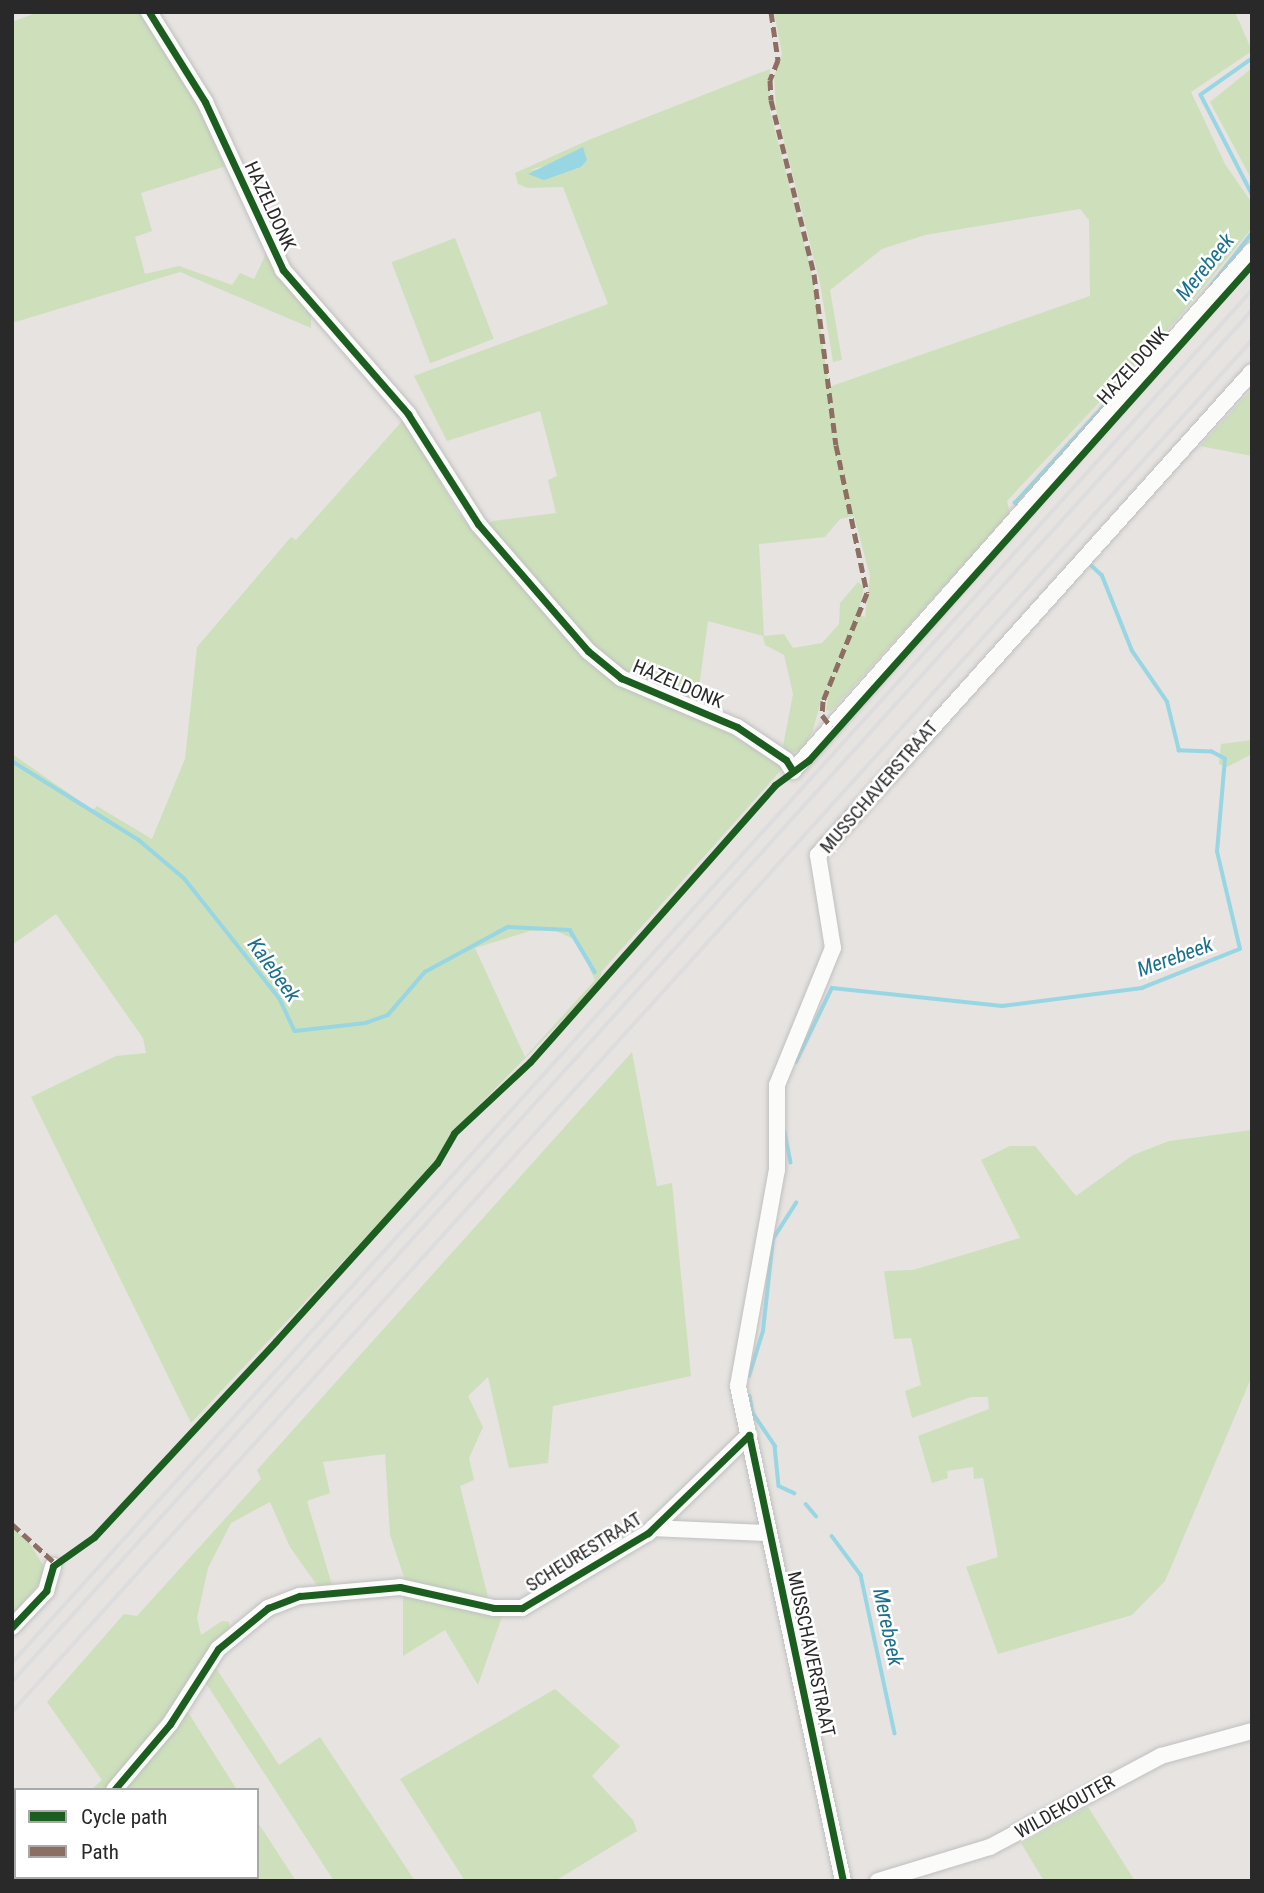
<!DOCTYPE html>
<html>
<head>
<meta charset="utf-8">
<style>
	body { margin:0 }
	#map { position:relative; width:1264px; height:1893px; overflow:hidden; background:#e6e3e0; font-family:"Roboto Condensed",sans-serif }
	div>[style] { position:absolute }
	.green>* { inset:0; background:#cde0bb; transform-origin:0 0 }
	.water>* { inset:0; background:#98d6e3 }
	.stream>* { height:3.5px; margin:-1.75px; padding:0 1.75px; transform-origin:1.75px; border-radius:1.75px; background:#98d6e3 }
	.roads { filter:drop-shadow(0 0 2px #c0c0c1) drop-shadow(0 0 2px #c0c0c1) }
	.minor>* { height:16px; margin:-8px; padding:0 8px; transform-origin:8px; border-radius:8px; background:#fbfbfa }
	.rail>* { height:3.5px; margin:-1.75px; padding:0 1.75px; transform-origin:1.75px; border-radius:1.75px; background:#ddddde }
	.quiet>* { height:5px; margin-top:-2.5px; transform-origin:0; background:repeating-linear-gradient(90deg,#8d6e63 0 10px,transparent 0 15px) }
	.cycleway>* { height:7px; margin:-3.5px; padding:0 3.5px; transform-origin:3.5px; border-radius:3.5px; background:#1b5e20 }
	span { translate:-50% -50%; white-space:nowrap; text-align:center; line-height:1.15; -webkit-text-stroke:5px #fff; paint-order:stroke }
	.street-label { font-size:19px; color:#292929 }
	.water-label { font-size:21px; color:#18708e; font-style:italic }
	.frame { position:absolute; inset:0; border:14px solid #292929; pointer-events:none }
	.legend { position:absolute; left:14px; top:1788px; width:245px; height:91px; box-sizing:border-box; background:#fff; border:2px solid #a9a9a9; margin:0; padding:9px 12px; list-style:none; font-size:21px; color:#292929 }
	.legend li { display:flex; align-items:center; gap:14px; height:35px }
	.legend b { width:35px; border:2px solid #a9a9a9 }
</style>
</head>
<body>
<div id="map">
	<div class="green">
		<div style="clip-path:polygon(38px 12px,143px 12px,201px 109px,226px 166px,141px 193px,152px 231px,135px 237px,145px 274px,179px 266px,232px 285px,240px 273px,254px 279px,266px 254px,311px 316px,311px 328px,180px 272px,12px 323px,12px 22px)"></div>
		<div style="clip-path:polygon(evenodd,774px 12px,1235px 12px,1252px 51px,1191px 92px,1225px 164px,1252px 203px,1252px 228px,1178px 318px,1007px 501px,1010px 513px,831px 711px,826px 710px,828px 697px,822px 697px,812px 733px,801px 750px,788px 754px,783px 746px,793px 694px,784px 655px,765px 645px,763px 636px,708px 621px,697px 702px,669px 689px,662px 706px,711px 721px,783px 768px,602px 971px,598px 984px,476px 1108px,430px 1169px,191px 1423px,31px 1097px,116px 1056px,146px 1053px,143px 1038px,56px 914px,12px 945px,12px 754px,93px 810px,97px 806px,152px 839px,185px 759px,197px 647px,291px 537px,296px 540px,404px 419px,458px 513px,540px 600px,485px 528px,492px 521px,556px 513px,548px 480px,557px 476px,540px 411px,447px 441px,414px 376px,608px 304px,563px 187px,528px 188px,518px 184px,515px 173px,591px 139px,770px 69px,770px 111px,813px 278px,829px 387px,1090px 296px,1089px 220px,1080px 209px,925px 235px,882px 249px,830px 290px,842px 360px,833px 362px,820px 283px,776px 109px,774px 76px,782px 54px,774px 12px,578px 149px,577px 169px,530px 170px,555px 163px,578px 149px,774px 12px,854px 516px,870px 576px,865px 617px,858px 614px,864px 587px,858px 582px,840px 603px,839px 624px,822px 643px,793px 648px,784px 634px,764px 636px,759px 544px,825px 537px,840px 519px,854px 516px,774px 12px,554px 930px,576px 940px,595px 980px,525px 1057px,475px 948px,530px 931px,554px 930px)"></div>
		<div style="clip-path:polygon(1252px 68px,1252px 180px,1210px 102px)"></div>
		<div style="left:455px;top:238px;width:108px;height:68px;rotate:69deg"></div>
		<div style="clip-path:polygon(1252px 389px,1252px 456px,1200px 446px)"></div>
		<div style="clip-path:polygon(1252px 740px,1252px 754px,1227px 767px,1219px 764px,1221px 744px)"></div>
		<div style="clip-path:polygon(632px 1052px,657px 1186px,672px 1183px,691px 1376px,553px 1406px,548px 1463px,509px 1468px,488px 1377px,468px 1396px,483px 1427px,469px 1458px,474px 1480px,460px 1486px,489px 1601px,405px 1580px,390px 1535px,385px 1454px,323px 1462px,330px 1493px,307px 1501px,332px 1585px,319px 1588px,290px 1547px,270px 1502px,231px 1523px,208px 1568px,197px 1618px,201px 1635px,222px 1621px,229px 1622px,230px 1630px,108px 1790px,91px 1790px,102px 1780px,47px 1702px,124px 1614px,137px 1616px,261px 1479px,257px 1470px)"></div>
		<div style="clip-path:polygon(1252px 1130px,1252px 1376px,1165px 1581px,1132px 1615px,998px 1654px,966px 1567px,998px 1557px,983px 1478px,974px 1479px,973px 1467px,947px 1471px,948px 1478px,932px 1483px,918px 1436px,989px 1409px,988px 1397px,971px 1397px,912px 1418px,905px 1391px,921px 1385px,911px 1338px,894px 1339px,884px 1271px,913px 1270px,1020px 1238px,981px 1160px,1010px 1146px,1035px 1146px,1076px 1196px,1133px 1155px,1169px 1141px)"></div>
		<div style="clip-path:polygon(12px 1528px,29px 1542px,47px 1572px,12px 1620px)"></div>
		<div style="clip-path:polygon(403px 1594px,503px 1614px,478px 1685px,445px 1630px,403px 1656px)"></div>
		<div style="clip-path:polygon(214px 1665px,279px 1765px,320px 1737px,415px 1881px,334px 1881px,204px 1680px)"></div>
		<div style="clip-path:polygon(555px 1689px,620px 1746px,592px 1776px,633px 1820px,637px 1831px,555px 1881px,465px 1881px,400px 1779px)"></div>
		<div style="clip-path:polygon(186px 1709px,237px 1790px,120px 1790px)"></div>
		<div style="clip-path:polygon(1088px 1807px,1135px 1881px,1044px 1881px,1021px 1843px)"></div>
		<div style="clip-path:polygon(257px 1821px,296px 1881px,15px 1881px,257px 1877px)"></div>
	</div>
	<div class="water">
		<div style="clip-path:polygon(583px 147px,587px 160px,581px 167px,544px 180px,528px 174px)"></div>
	</div>
	<div class="stream">
		<div style="left:1252px;top:59px;width:62px;rotate:144.8deg"></div>
		<div style="left:1201px;top:95px;width:111px;rotate:62.7deg"></div>
		<div style="left:1211px;top:286px;width:67px;rotate:-52.3deg"></div>
		<div style="left:1019px;top:506px;width:5px;rotate:-143deg"></div>
		<div style="left:1015px;top:503px;width:176px;rotate:-47.5deg"></div>
		<div style="left:12px;top:761px;width:150px;rotate:31.9deg"></div>
		<div style="left:139px;top:840px;width:60px;rotate:40.3deg"></div>
		<div style="left:185px;top:879px;width:153px;rotate:51.6deg"></div>
		<div style="left:280px;top:999px;width:35px;rotate:65deg"></div>
		<div style="left:295px;top:1031px;width:71px;rotate:-6.4deg"></div>
		<div style="left:366px;top:1023px;width:23px;rotate:-20deg"></div>
		<div style="left:388px;top:1015px;width:57px;rotate:-49.3deg"></div>
		<div style="left:425px;top:972px;width:94px;rotate:-28.5deg"></div>
		<div style="left:508px;top:927px;width:62px;rotate:2.8deg"></div>
		<div style="left:570px;top:930px;width:49px;rotate:59.2deg"></div>
		<div style="left:796px;top:1062px;width:82px;rotate:-64.1deg"></div>
		<div style="left:832px;top:988px;width:171px;rotate:6deg"></div>
		<div style="left:1002px;top:1006px;width:141px;rotate:-7.3deg"></div>
		<div style="left:1142px;top:988px;width:105px;rotate:-21.7deg"></div>
		<div style="left:1240px;top:949px;width:100px;rotate:-103.3deg"></div>
		<div style="left:1217px;top:852px;width:93px;rotate:-85.1deg"></div>
		<div style="left:1225px;top:759px;width:15px;rotate:-152deg"></div>
		<div style="left:1212px;top:752px;width:33px;rotate:-178deg"></div>
		<div style="left:1179px;top:751px;width:50px;rotate:-103.8deg"></div>
		<div style="left:1167px;top:702px;width:62px;rotate:-124.5deg"></div>
		<div style="left:1132px;top:651px;width:81px;rotate:-111.8deg"></div>
		<div style="left:1102px;top:576px;width:19px;rotate:-137deg"></div>
		<div style="left:785px;top:1132px;width:31px;rotate:79deg"></div>
		<div style="left:749px;top:1376px;width:47px;rotate:-72.7deg"></div>
		<div style="left:763px;top:1331px;width:93px;rotate:-83.8deg"></div>
		<div style="left:773px;top:1239px;width:43px;rotate:-57.4deg"></div>
		<div style="left:750px;top:1396px;width:17px;rotate:80deg"></div>
		<div style="left:753px;top:1413px;width:40px;rotate:56deg"></div>
		<div style="left:775px;top:1446px;width:40px;rotate:84.3deg"></div>
		<div style="left:779px;top:1486px;width:17px;rotate:25deg"></div>
		<div style="left:806px;top:1504px;width:16px;rotate:50deg"></div>
		<div style="left:832px;top:1536px;width:49px;rotate:53.4deg"></div>
		<div style="left:861px;top:1575px;width:162px;rotate:77.9deg"></div>
	</div>
	<div class="roads">
		<div class="minor">
			<div style="left:149px;top:12px;width:106px;rotate:58.1deg"></div>
			<div style="left:205px;top:102px;width:185px;rotate:65.1deg"></div>
			<div style="left:283px;top:270px;width:191px;rotate:49deg"></div>
			<div style="left:408px;top:414px;width:130px;rotate:57.5deg"></div>
			<div style="left:478px;top:524px;width:168px;rotate:49.1deg"></div>
			<div style="left:588px;top:651px;width:43px;rotate:39.3deg"></div>
			<div style="left:621px;top:678px;width:126px;rotate:22.9deg"></div>
			<div style="left:737px;top:727px;width:59px;rotate:34deg"></div>
			<div style="left:786px;top:760px;width:13px;rotate:58deg"></div>
			<div style="left:793px;top:771px;width:694px;rotate:-48.57deg"></div>
			<div style="left:653px;top:1528px;width:116px;rotate:2.5deg"></div>
			<div style="left:12px;top:1627px;width:50px;rotate:-46.6deg"></div>
			<div style="left:46px;top:1591px;width:26px;rotate:-74deg"></div>
			<div style="left:114px;top:1790px;width:87px;rotate:-49.7deg"></div>
			<div style="left:170px;top:1724px;width:89px;rotate:-57.4deg"></div>
			<div style="left:218px;top:1649px;width:65px;rotate:-39.4deg"></div>
			<div style="left:268px;top:1608px;width:34px;rotate:-21deg"></div>
			<div style="left:300px;top:1596px;width:100px;rotate:-5.1deg"></div>
			<div style="left:400px;top:1587px;width:96px;rotate:12.6deg"></div>
			<div style="left:494px;top:1608px;width:28px"></div>
			<div style="left:522px;top:1608px;width:147px;rotate:-30.8deg"></div>
			<div style="left:648px;top:1533px;width:141px;rotate:-44.1deg"></div>
			<div style="left:12px;top:1875px;width:6px;rotate:-45deg"></div>
			<div style="left:843px;top:1881px;width:506px;rotate:-101.98deg"></div>
			<div style="left:738px;top:1386px;width:219px;rotate:-79.8deg"></div>
			<div style="left:777px;top:1170px;width:85px;rotate:-90deg"></div>
			<div style="left:777px;top:1085px;width:148px;rotate:-67.8deg"></div>
			<div style="left:833px;top:948px;width:94px;rotate:-99.2deg"></div>
			<div style="left:818px;top:855px;width:649px;rotate:-48.06deg"></div>
			<div style="left:878px;top:1881px;width:117px;rotate:-16.9deg"></div>
			<div style="left:990px;top:1847px;width:194px;rotate:-28deg"></div>
			<div style="left:1161px;top:1756px;width:94px;rotate:-15.4deg"></div>
		</div>
	</div>
	<div class="rail">
		<div style="left:12px;top:1663px;width:1850px;rotate:-47.91deg"></div>
		<div style="left:12px;top:1682px;width:1849px;rotate:-47.89deg"></div>
		<div style="left:12px;top:1712px;width:1849px;rotate:-47.89deg"></div>
	</div>
	<div class="quiet">
		<div style="left:771px;top:12px;width:49px;rotate:81.7deg"></div>
		<div style="left:778px;top:60px;width:22px;rotate:112deg"></div>
		<div style="left:770px;top:80px;width:20px;rotate:87deg"></div>
		<div style="left:771px;top:100px;width:179px;rotate:76.1deg"></div>
		<div style="left:814px;top:274px;width:172px;rotate:82.7deg"></div>
		<div style="left:836px;top:445px;width:151px;rotate:78.2deg"></div>
		<div style="left:867px;top:593px;width:117px;rotate:112.2deg"></div>
		<div style="left:823px;top:701px;width:14px;rotate:94deg"></div>
		<div style="left:822px;top:715px;width:15px;rotate:53deg"></div>
		<div style="left:12px;top:1524px;width:59px;rotate:42.3deg"></div>
	</div>
	<div class="cycleway">
		<div style="left:149px;top:12px;width:106px;rotate:58.1deg"></div>
		<div style="left:205px;top:102px;width:185px;rotate:65.1deg"></div>
		<div style="left:283px;top:270px;width:191px;rotate:49deg"></div>
		<div style="left:408px;top:414px;width:130px;rotate:57.5deg"></div>
		<div style="left:478px;top:524px;width:168px;rotate:49.1deg"></div>
		<div style="left:588px;top:651px;width:43px;rotate:39.3deg"></div>
		<div style="left:621px;top:678px;width:126px;rotate:22.9deg"></div>
		<div style="left:737px;top:727px;width:59px;rotate:34deg"></div>
		<div style="left:786px;top:760px;width:13px;rotate:58deg"></div>
		<div style="left:749px;top:1435px;width:456px;rotate:78.1deg"></div>
		<div style="left:12px;top:1627px;width:50px;rotate:-46.6deg"></div>
		<div style="left:46px;top:1591px;width:26px;rotate:-74deg"></div>
		<div style="left:53px;top:1566px;width:50px;rotate:-35.3deg"></div>
		<div style="left:94px;top:1537px;width:267px;rotate:-47.1deg"></div>
		<div style="left:276px;top:1341px;width:240px;rotate:-47.9deg"></div>
		<div style="left:437px;top:1163px;width:34px;rotate:-60deg"></div>
		<div style="left:454px;top:1133px;width:104px;rotate:-43.1deg"></div>
		<div style="left:530px;top:1062px;width:370px;rotate:-48.5deg"></div>
		<div style="left:775px;top:785px;width:42px;rotate:-36.3deg"></div>
		<div style="left:809px;top:760px;width:665px;rotate:-48.23deg"></div>
		<div style="left:114px;top:1790px;width:87px;rotate:-49.7deg"></div>
		<div style="left:170px;top:1724px;width:89px;rotate:-57.4deg"></div>
		<div style="left:218px;top:1649px;width:65px;rotate:-39.4deg"></div>
		<div style="left:268px;top:1608px;width:34px;rotate:-21deg"></div>
		<div style="left:300px;top:1596px;width:100px;rotate:-5.1deg"></div>
		<div style="left:400px;top:1587px;width:96px;rotate:12.6deg"></div>
		<div style="left:494px;top:1608px;width:28px"></div>
		<div style="left:522px;top:1608px;width:147px;rotate:-30.8deg"></div>
		<div style="left:648px;top:1533px;width:141px;rotate:-44.1deg"></div>
	</div>
	<div class="street-label">
		<span style="left:270px;top:206px;rotate:65deg">HAZELDONK</span>
		<span style="left:1133px;top:366px;rotate:-48deg">HAZELDONK</span>
		<span style="left:678px;top:684px;rotate:23deg">HAZELDONK</span>
		<span style="left:879px;top:787px;rotate:-49deg">MUSSCHAVERSTRAAT</span>
		<span style="left:584px;top:1552px;rotate:-32deg">SCHEURESTRAAT</span>
		<span style="left:811px;top:1654px;rotate:78deg">MUSSCHAVERSTRAAT</span>
		<span style="left:1065px;top:1807px;rotate:-29deg">WILDEKOUTER</span>
	</div>
	<div class="water-label">
		<span style="left:1205px;top:267px;rotate:-51deg">Merebeek</span>
		<span style="left:1175px;top:957px;rotate:-20deg">Merebeek</span>
		<span style="left:274px;top:970px;rotate:54deg">Kalebeek</span>
		<span style="left:888px;top:1627px;rotate:78deg">Merebeek</span>
	</div>
	<div class="frame"></div>
	<ul class="legend">
	<li><b style="height:9px;background:#1b5e20"></b>Cycle path</li>
	<li><b style="height:9px;background:#8d6e63"></b>Path</li>
	</ul>
</div>
</body>
</html>
